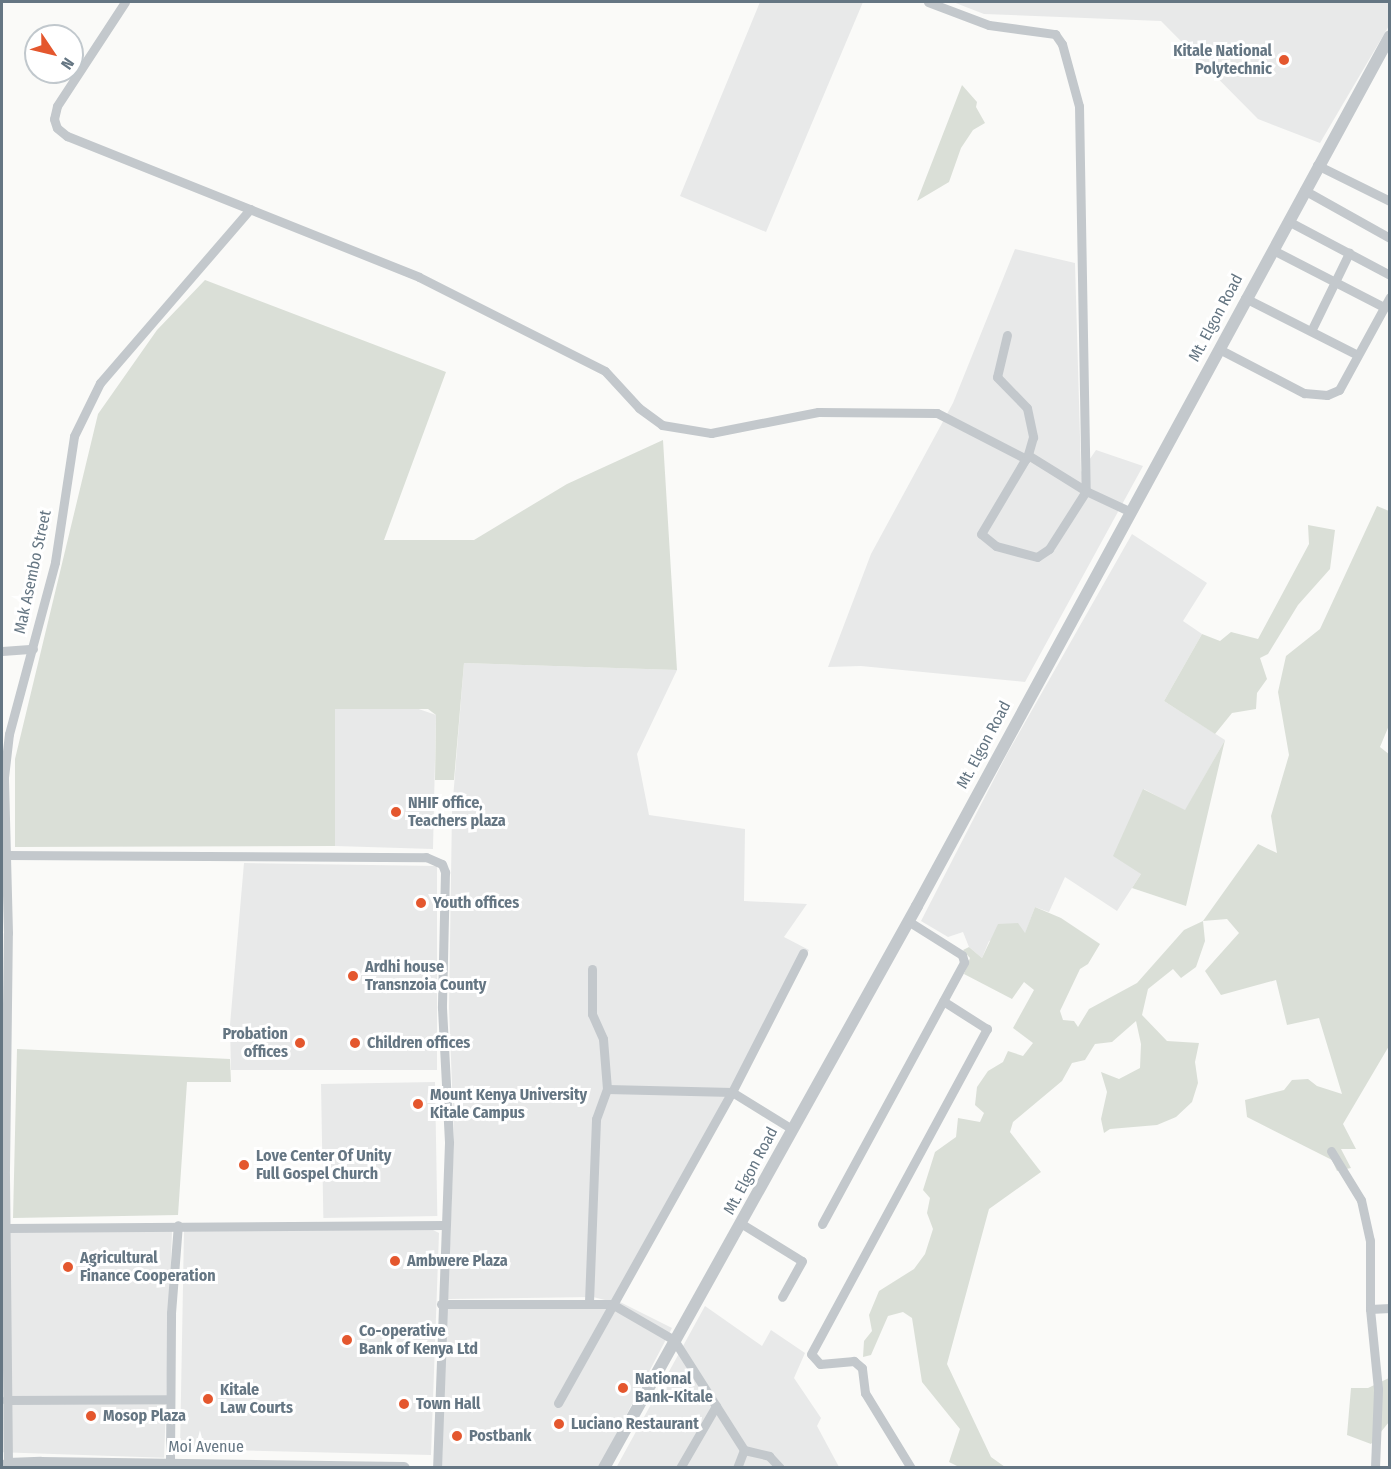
<!DOCTYPE html>
<html>
<head>
<meta charset="utf-8">
<style>
	body { margin:0 }
	#map { position:relative; width:1391px; height:1469px; overflow:hidden; background:#fafaf8; font-family:"Fira Sans Condensed",sans-serif }
	div>[style] { position:absolute }
	.built>* { inset:0; background:#e8e9e9; transform-origin:0 0 }
	.green>* { inset:0; background:#dadfd7 }
	.minor>* { height:9px; margin:-4.5px; padding:0 4.5px; transform-origin:4.5px; border-radius:4.5px; background:#c3c8cc }
	.tertiary>* { height:12px; margin:-6px; padding:0 6px; transform-origin:6px; border-radius:6px; background:#c3c8cc }
	.dots>* { width:16px; height:16px; translate:-50% -50%; box-sizing:border-box; border:3px solid #fff; border-radius:50% }
	span { translate:-50% -50%; white-space:nowrap; text-align:center; line-height:1.15; -webkit-text-stroke:6px #fff; paint-order:stroke }
	.poi-label { font-size:16px; color:#657683; font-weight:700 }
	.right { translate:-100% -50%; text-align:right }
	.left { translate:0 -50%; text-align:left }
	.street-label { font-size:16px; color:#657683 }
	.frame { position:absolute; inset:0; border:3px solid #657683; pointer-events:none }
	.north { position:absolute; left:24px; top:24px; width:60px; height:60px; box-sizing:border-box; background:#fff; border:2px solid #c1c8cd; border-radius:50%; rotate:125deg; font-size:16px; font-weight:700; line-height:24px; text-align:center; color:#657683 }
	.north::after { content:''; display:block; margin:auto; width:21px; height:27px; background:#e4572e; clip-path:polygon(50% 0,100% 100%,50% 72%,0 100%) }
</style>
</head>
<body>
<div id="map">
	<div class="built">
		<div style="clip-path:polygon(760px 2px,863px 2px,766px 232px,680px 196px)"></div>
		<div style="clip-path:polygon(953px 2px,1389px 2px,1390px 24px,1320px 143px,1258px 119px,1161px 21px,984px 14px)"></div>
		<div style="clip-path:polygon(1015px 249px,1075px 263px,1081px 472px,1096px 450px,1143px 466px,1025px 682px,861px 666px,828px 667px,871px 554px,953px 403px)"></div>
		<div style="clip-path:polygon(1132px 534px,1207px 583px,1183px 621px,1202px 634px,1164px 701px,1225px 740px,1185px 811px,1144px 789px,1141px 874px,1117px 911px,1065px 877px,1049px 912px,1035px 907px,1025px 934px,989px 941px,982px 958px,969px 947px,963px 932px,948px 937px,921px 921px,1007px 754px)"></div>
		<div style="clip-path:polygon(464px 663px,677px 670px,637px 754px,649px 815px,745px 829px,744px 901px,807px 904px,784px 937px,809px 950px,620px 1302px,672px 1328px,599px 1467px,442px 1468px,446px 1308px,591px 1309px,617px 1303px,593px 1297px,448px 1299px,454px 1136px,449px 1008px,452px 811px)"></div>
		<div style="clip-path:polygon(410px 706px,436px 715px,433px 849px,335px 846px,335px 709px)"></div>
		<div style="clip-path:polygon(244px 863px,437px 866px,437px 1070px,231px 1070px,230px 1025px)"></div>
		<div style="left:435px;top:1082px;width:134px;height:114px;rotate:89deg"></div>
		<div style="clip-path:polygon(431px 1229px,439px 1233px,431px 1455px,180px 1449px,184px 1231px)"></div>
		<div style="left:172px;top:1231px;width:227px;height:162px;rotate:92deg"></div>
		<div style="clip-path:polygon(705px 1306px,762px 1346px,771px 1330px,805px 1353px,794px 1378px,821px 1418px,817px 1426px,839px 1467px,616px 1468px)"></div>
	</div>
	<div class="green">
		<div style="clip-path:polygon(962px 85px,977px 102px,976px 107px,985px 123px,973px 130px,961px 148px,949px 182px,917px 201px)"></div>
		<div style="clip-path:polygon(205px 280px,446px 372px,384px 540px,474px 540px,567px 484px,663px 440px,677px 670px,464px 663px,454px 780px,435px 780px,436px 715px,428px 709px,335px 709px,335px 846px,15px 847px,15px 759px,98px 414px,157px 330px)"></div>
		<div style="clip-path:polygon(1377px 506px,1389px 511px,1390px 723px,1380px 747px,1390px 755px,1389px 1046px,1343px 1124px,1356px 1149px,1341px 1149px,1351px 1168px,1337px 1171px,1332px 1160px,1247px 1117px,1245px 1100px,1284px 1090px,1292px 1080px,1308px 1079px,1317px 1086px,1342px 1094px,1319px 1018px,1287px 1025px,1276px 980px,1221px 995px,1205px 971px,1239px 933px,1227px 919px,1203px 921px,1205px 941px,1196px 967px,1181px 978px,1173px 969px,1148px 989px,1142px 1015px,1167px 1041px,1199px 1043px,1195px 1062px,1198px 1083px,1192px 1102px,1176px 1117px,1157px 1125px,1110px 1129px,1104px 1133px,1101px 1119px,1107px 1092px,1101px 1072px,1119px 1079px,1140px 1068px,1141px 1044px,1136px 1021px,1112px 1042px,1095px 1044px,1085px 1060px,1072px 1063px,1062px 1081px,1013px 1122px,1010px 1132px,1041px 1172px,989px 1209px,947px 1364px,991px 1457px,1005px 1467px,959px 1467px,949px 1462px,960px 1429px,922px 1382px,912px 1318px,903px 1312px,888px 1316px,871px 1355px,863px 1357px,864px 1341px,872px 1331px,869px 1315px,879px 1291px,914px 1269px,925px 1254px,933px 1229px,927px 1213px,930px 1198px,923px 1190px,935px 1152px,956px 1137px,958px 1118px,980px 1122px,984px 1113px,975px 1105px,977px 1087px,988px 1071px,1003px 1062px,1008px 1051px,1023px 1056px,1033px 1043px,1013px 1028px,1034px 990px,1024px 982px,1012px 999px,964px 974px,970px 958px,963px 950px,969px 947px,982px 958px,998px 924px,1018px 923px,1025px 933px,1035px 907px,1061px 918px,1100px 944px,1088px 964px,1080px 969px,1060px 1011px,1063px 1020px,1074px 1021px,1078px 1027px,1089px 1009px,1137px 983px,1184px 930px,1203px 921px,1258px 844px,1277px 853px,1271px 816px,1289px 755px,1278px 692px,1286px 656px,1320px 629px)"></div>
		<div style="clip-path:polygon(1308px 525px,1335px 530px,1330px 569px,1298px 605px,1268px 654px,1260px 658px,1267px 679px,1257px 693px,1256px 709px,1232px 713px,1215px 734px,1164px 701px,1202px 634px,1220px 641px,1231px 632px,1258px 639px,1309px 544px)"></div>
		<div style="clip-path:polygon(1225px 740px,1186px 906px,1132px 888px,1141px 874px,1113px 856px,1143px 789px,1185px 810px)"></div>
		<div style="clip-path:polygon(17px 1049px,230px 1059px,231px 1082px,187px 1082px,178px 1215px,13px 1218px)"></div>
		<div style="clip-path:polygon(1389px 1378px,1389px 1442px,1389px 1422px,1371px 1444px,1347px 1435px,1351px 1388px,1368px 1388px)"></div>
	</div>
	<div class="minor">
		<div style="left:125px;top:2px;width:124px;rotate:123.2deg"></div>
		<div style="left:57px;top:106px;width:13px;rotate:103deg"></div>
		<div style="left:54px;top:119px;width:9px;rotate:72deg"></div>
		<div style="left:57px;top:128px;width:13px;rotate:39deg"></div>
		<div style="left:67px;top:136px;width:379px;rotate:21.8deg"></div>
		<div style="left:419px;top:277px;width:208px;rotate:26.8deg"></div>
		<div style="left:605px;top:371px;width:50px;rotate:47.4deg"></div>
		<div style="left:639px;top:408px;width:29px;rotate:36deg"></div>
		<div style="left:662px;top:425px;width:50px;rotate:9.3deg"></div>
		<div style="left:711px;top:433px;width:109px;rotate:-11.1deg"></div>
		<div style="left:818px;top:412px;width:119px;rotate:0.5deg"></div>
		<div style="left:937px;top:413px;width:100px;rotate:27.3deg"></div>
		<div style="left:928px;top:2px;width:65px;rotate:20.7deg"></div>
		<div style="left:989px;top:25px;width:67px;rotate:7.8deg"></div>
		<div style="left:1055px;top:34px;width:12px;rotate:55deg"></div>
		<div style="left:1062px;top:44px;width:64px;rotate:74.7deg"></div>
		<div style="left:1079px;top:106px;width:385px;rotate:89deg"></div>
		<div style="left:1086px;top:491px;width:69px;rotate:122.5deg"></div>
		<div style="left:1049px;top:549px;width:14px;rotate:146deg"></div>
		<div style="left:1037px;top:557px;width:42px;rotate:-165deg"></div>
		<div style="left:996px;top:546px;width:19px;rotate:-141deg"></div>
		<div style="left:981px;top:534px;width:92px;rotate:-59.3deg"></div>
		<div style="left:1317px;top:165px;width:81px;rotate:26.3deg"></div>
		<div style="left:1304px;top:190px;width:98px;rotate:29.2deg"></div>
		<div style="left:1288px;top:221px;width:115px;rotate:27.9deg"></div>
		<div style="left:1273px;top:250px;width:125px;rotate:27.2deg"></div>
		<div style="left:1245px;top:298px;width:124px;rotate:26.8deg"></div>
		<div style="left:1312px;top:329px;width:85px;rotate:-64deg"></div>
		<div style="left:1007px;top:335px;width:43px;rotate:103.4deg"></div>
		<div style="left:997px;top:377px;width:43px;rotate:45.9deg"></div>
		<div style="left:1027px;top:408px;width:30px;rotate:78deg"></div>
		<div style="left:1033px;top:437px;width:19px;rotate:106deg"></div>
		<div style="left:1028px;top:455px;width:68px;rotate:31.8deg"></div>
		<div style="left:1086px;top:491px;width:50px;rotate:25deg"></div>
		<div style="left:1219px;top:349px;width:96px;rotate:27.4deg"></div>
		<div style="left:1304px;top:393px;width:23px;rotate:5deg"></div>
		<div style="left:1327px;top:395px;width:13px;rotate:-23deg"></div>
		<div style="left:1339px;top:390px;width:106px;rotate:-61.3deg"></div>
		<div style="left:2px;top:651px;width:31px;rotate:-4deg"></div>
		<div style="left:5px;top:855px;width:421px;rotate:0.3deg"></div>
		<div style="left:426px;top:857px;width:17px;rotate:24deg"></div>
		<div style="left:442px;top:864px;width:9px;rotate:69deg"></div>
		<div style="left:445px;top:872px;width:136px;rotate:91.3deg"></div>
		<div style="left:442px;top:1008px;width:135px;rotate:87deg"></div>
		<div style="left:449px;top:1143px;width:325px;rotate:92.1deg"></div>
		<div style="left:592px;top:969px;width:45px;rotate:90deg"></div>
		<div style="left:592px;top:1014px;width:27px;rotate:66deg"></div>
		<div style="left:603px;top:1039px;width:50px;rotate:85.4deg"></div>
		<div style="left:1331px;top:1151px;width:57px;rotate:58.5deg"></div>
		<div style="left:1361px;top:1200px;width:42px;rotate:77.6deg"></div>
		<div style="left:1370px;top:1241px;width:68px;rotate:90deg"></div>
		<div style="left:742px;top:1224px;width:70px;rotate:31.7deg"></div>
		<div style="left:802px;top:1261px;width:41px;rotate:119.1deg"></div>
		<div style="left:822px;top:1224px;width:298px;rotate:-61.5deg"></div>
		<div style="left:964px;top:962px;width:7px;rotate:-106deg"></div>
		<div style="left:962px;top:955px;width:64px;rotate:-147.8deg"></div>
		<div style="left:6px;top:1228px;width:439px;rotate:-0.4deg"></div>
		<div style="left:589px;top:1302px;width:183px;rotate:-87.8deg"></div>
		<div style="left:596px;top:1119px;width:32px;rotate:-70deg"></div>
		<div style="left:607px;top:1089px;width:125px;rotate:1.4deg"></div>
		<div style="left:732px;top:1092px;width:156px;rotate:-62.9deg"></div>
		<div style="left:441px;top:1304px;width:171px"></div>
		<div style="left:612px;top:1304px;width:72px;rotate:30.1deg"></div>
		<div style="left:674px;top:1340px;width:130px;rotate:57.5deg"></div>
		<div style="left:6px;top:1400px;width:164px;rotate:-0.3deg"></div>
		<div style="left:558px;top:1403px;width:356px;rotate:-60.8deg"></div>
		<div style="left:732px;top:1092px;width:70px;rotate:31.7deg"></div>
		<div style="left:744px;top:1450px;width:26px;rotate:13deg"></div>
		<div style="left:769px;top:1456px;width:16px;rotate:47deg"></div>
		<div style="left:170px;top:1463px;width:150px;rotate:-89.6deg"></div>
		<div style="left:171px;top:1313px;width:88px;rotate:-85.5deg"></div>
		<div style="left:8px;top:1464px;width:295px;rotate:-90.6deg"></div>
		<div style="left:5px;top:1169px;width:236px;rotate:-89.3deg"></div>
		<div style="left:8px;top:933px;width:156px;rotate:-91.5deg"></div>
		<div style="left:4px;top:777px;width:43px;rotate:-83.4deg"></div>
		<div style="left:9px;top:734px;width:178px;rotate:-75deg"></div>
		<div style="left:55px;top:562px;width:127px;rotate:-81.4deg"></div>
		<div style="left:74px;top:436px;width:59px;rotate:-63.9deg"></div>
		<div style="left:100px;top:383px;width:230px;rotate:-49.2deg"></div>
		<div style="left:680px;top:1468px;width:72px;rotate:-59.9deg"></div>
		<div style="left:737px;top:1468px;width:19px;rotate:-69deg"></div>
		<div style="left:911px;top:1468px;width:88px;rotate:-121.5deg"></div>
		<div style="left:865px;top:1393px;width:25px;rotate:-97deg"></div>
		<div style="left:862px;top:1368px;width:11px;rotate:-139deg"></div>
		<div style="left:854px;top:1361px;width:34px;rotate:175deg"></div>
		<div style="left:820px;top:1364px;width:13px;rotate:-132deg"></div>
		<div style="left:811px;top:1354px;width:370px;rotate:-61.6deg"></div>
		<div style="left:987px;top:1029px;width:52px;rotate:-147.5deg"></div>
		<div style="left:1375px;top:1468px;width:79px;rotate:-87.8deg"></div>
		<div style="left:1378px;top:1389px;width:80px;rotate:-95.7deg"></div>
		<div style="left:1370px;top:1309px;width:20px;rotate:-3deg"></div>
	</div>
	<div class="tertiary">
		<div style="left:8px;top:1468px;width:4px;rotate:-90deg"></div>
		<div style="left:8px;top:1464px;width:33px;rotate:-2deg"></div>
		<div style="left:41px;top:1463px;width:363px;rotate:0.8deg"></div>
		<div style="left:604px;top:1468px;width:643px;rotate:-60.88deg"></div>
		<div style="left:917px;top:906px;width:990px;rotate:-61.47deg"></div>
	</div>
	<div class="dots">
		<div style="left:1284px;top:60px;background:#e4572e"></div>
		<div style="left:396px;top:812px;background:#e4572e"></div>
		<div style="left:421px;top:903px;background:#e4572e"></div>
		<div style="left:353px;top:976px;background:#e4572e"></div>
		<div style="left:300px;top:1043px;background:#e4572e"></div>
		<div style="left:355px;top:1043px;background:#e4572e"></div>
		<div style="left:418px;top:1104px;background:#e4572e"></div>
		<div style="left:244px;top:1165px;background:#e4572e"></div>
		<div style="left:395px;top:1261px;background:#e4572e"></div>
		<div style="left:68px;top:1267px;background:#e4572e"></div>
		<div style="left:347px;top:1340px;background:#e4572e"></div>
		<div style="left:623px;top:1388px;background:#e4572e"></div>
		<div style="left:208px;top:1399px;background:#e4572e"></div>
		<div style="left:404px;top:1404px;background:#e4572e"></div>
		<div style="left:91px;top:1416px;background:#e4572e"></div>
		<div style="left:559px;top:1424px;background:#e4572e"></div>
		<div style="left:457px;top:1436px;background:#e4572e"></div>
	</div>
	<div class="poi-label">
		<span class="right" style="left:1272px;top:60px">Kitale National<br>Polytechnic</span>
		<span class="left" style="left:408px;top:812px">NHIF office,<br>Teachers plaza</span>
		<span class="left" style="left:433px;top:903px">Youth offices</span>
		<span class="left" style="left:365px;top:976px">Ardhi house<br>Transnzoia County</span>
		<span class="right" style="left:288px;top:1043px">Probation<br>offices</span>
		<span class="left" style="left:367px;top:1043px">Children offices</span>
		<span class="left" style="left:430px;top:1104px">Mount Kenya University<br>Kitale Campus</span>
		<span class="left" style="left:256px;top:1165px">Love Center Of Unity<br>Full Gospel Church</span>
		<span class="left" style="left:80px;top:1267px">Agricultural<br>Finance Cooperation</span>
		<span class="left" style="left:407px;top:1261px">Ambwere Plaza</span>
		<span class="left" style="left:359px;top:1340px">Co-operative<br>Bank of Kenya Ltd</span>
		<span class="left" style="left:635px;top:1388px">National<br>Bank-Kitale</span>
		<span class="left" style="left:220px;top:1399px">Kitale<br>Law Courts</span>
		<span class="left" style="left:416px;top:1404px">Town Hall</span>
		<span class="left" style="left:103px;top:1416px">Mosop Plaza</span>
		<span class="left" style="left:571px;top:1424px">Luciano Restaurant</span>
		<span class="left" style="left:469px;top:1436px">Postbank</span>
	</div>
	<div class="street-label">
		<span style="left:1216px;top:318px;rotate:-62deg">Mt. Elgon Road</span>
		<span style="left:33px;top:572px;rotate:-78deg">Mak Asembo Street</span>
		<span style="left:984px;top:745px;rotate:-62deg">Mt. Elgon Road</span>
		<span style="left:751px;top:1171px;rotate:-62deg">Mt. Elgon Road</span>
		<span style="left:206px;top:1447px">Moi Avenue</span>
	</div>
	<div class="frame"></div>
	<div class="north">N</div>
</div>
</body>
</html>
